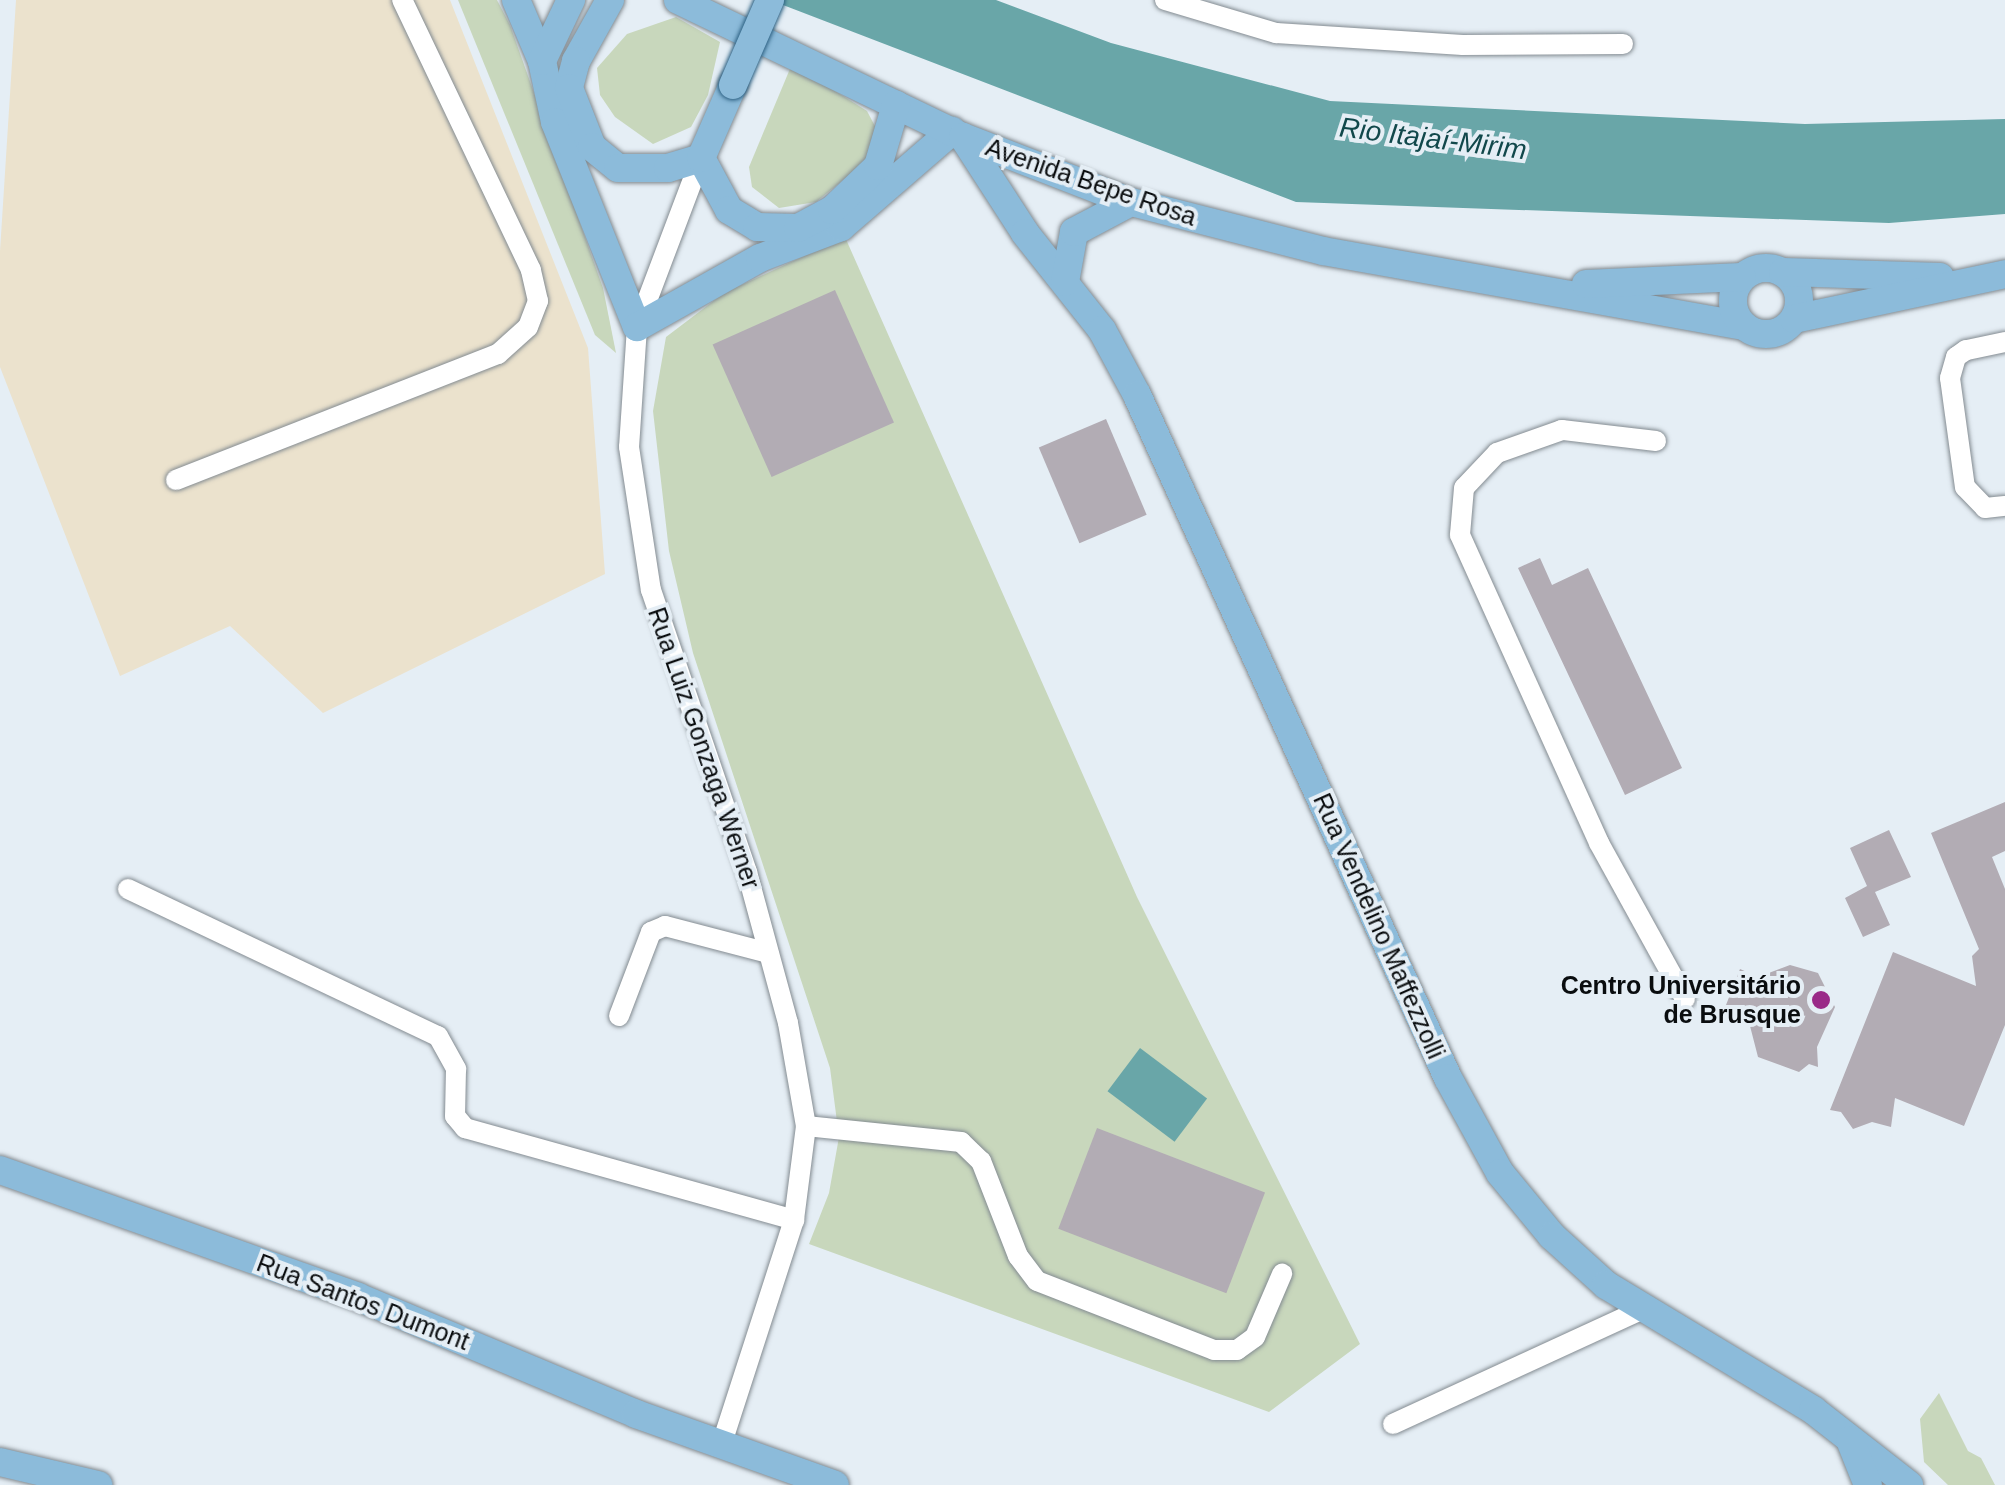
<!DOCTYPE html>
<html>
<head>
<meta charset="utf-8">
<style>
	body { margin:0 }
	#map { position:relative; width:2005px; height:1485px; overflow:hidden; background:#e5eef5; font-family:Helvetica,sans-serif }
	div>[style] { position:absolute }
	.industrial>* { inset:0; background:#ebe2cd }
	.green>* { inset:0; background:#c8d7bc }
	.water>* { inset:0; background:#69a6a8; transform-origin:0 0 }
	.building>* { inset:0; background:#b2acb4; transform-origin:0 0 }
	.roads { filter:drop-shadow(0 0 2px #838b91) drop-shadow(0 0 2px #838b91) }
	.minor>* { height:20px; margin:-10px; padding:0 10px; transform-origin:10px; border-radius:10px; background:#fff }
	.major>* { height:28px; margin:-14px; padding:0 14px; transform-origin:14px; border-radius:14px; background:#8cbbda }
	.major>.ring { margin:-14px; padding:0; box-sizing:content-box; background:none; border:28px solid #8cbbda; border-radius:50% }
	.bridges { filter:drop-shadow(0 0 2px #2d6183) drop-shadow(0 0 2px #2d6183) }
	.major-bridge>* { height:28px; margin:-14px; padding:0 14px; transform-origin:14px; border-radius:14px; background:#8cbbda }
	.dots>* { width:28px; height:28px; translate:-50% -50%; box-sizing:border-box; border:5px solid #e5eef5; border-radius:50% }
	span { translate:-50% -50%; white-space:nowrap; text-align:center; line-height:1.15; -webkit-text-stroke:8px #e5eef5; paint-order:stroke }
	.street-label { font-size:25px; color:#0a0d0f }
	.poi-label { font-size:25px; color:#0a0d0f; font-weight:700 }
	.right { translate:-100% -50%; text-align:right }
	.water-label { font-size:28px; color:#11484b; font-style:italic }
</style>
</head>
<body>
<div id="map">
	<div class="industrial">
		<div style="clip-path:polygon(16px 0,450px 0,588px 348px,605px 574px,323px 713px,230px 626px,120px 676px,0 367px,0 251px)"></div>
	</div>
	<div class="green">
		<div style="clip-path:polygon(458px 0,497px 0,510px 25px,603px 288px,616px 353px,595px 335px)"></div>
		<div style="clip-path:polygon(676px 17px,720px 42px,708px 95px,691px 127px,653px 144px,615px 117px,600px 95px,597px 68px,627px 34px)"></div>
		<div style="clip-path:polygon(792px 64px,867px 111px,876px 128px,874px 155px,816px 202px,779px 208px,752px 187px,749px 167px)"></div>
		<div style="clip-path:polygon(845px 237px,1137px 897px,1360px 1344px,1269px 1412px,809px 1244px,829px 1193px,839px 1137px,830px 1068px,693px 653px,669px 551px,653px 411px,666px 337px,724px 293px)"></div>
		<div style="clip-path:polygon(1939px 1393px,1968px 1451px,1981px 1458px,1995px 1485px,1948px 1485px,1924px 1462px,1920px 1419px)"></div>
	</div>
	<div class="water">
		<div style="clip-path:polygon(770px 0,996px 0,1111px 43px,1330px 101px,1805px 124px,2005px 119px,2005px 214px,1889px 223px,1296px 202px)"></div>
		<div style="left:1140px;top:1048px;width:84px;height:54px;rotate:37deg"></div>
	</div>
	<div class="building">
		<div style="left:835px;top:290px;width:145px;height:134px;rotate:66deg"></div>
		<div style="left:1106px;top:419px;width:104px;height:73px;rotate:67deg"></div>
		<div style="clip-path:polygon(1540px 558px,1552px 585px,1588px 568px,1682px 768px,1625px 795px,1518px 568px)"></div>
		<div style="clip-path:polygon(2005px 802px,2005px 851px,1992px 857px,2005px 889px,2005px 1025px,1964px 1126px,1895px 1098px,1891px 1127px,1872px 1122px,1853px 1129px,1841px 1112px,1830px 1110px,1893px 952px,1976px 986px,1972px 956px,1979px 949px,1931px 833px)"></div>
		<div style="clip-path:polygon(1889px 830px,1911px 877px,1875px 892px,1890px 925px,1863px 937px,1845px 898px,1867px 886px,1850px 848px)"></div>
		<div style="clip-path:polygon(1790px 965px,1818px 973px,1835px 1007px,1817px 1047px,1818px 1067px,1809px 1064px,1799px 1072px,1758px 1057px,1750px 1026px,1733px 1020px,1735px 1010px,1726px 1005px,1740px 969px,1758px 977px)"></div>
		<div style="left:1097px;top:1128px;width:180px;height:108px;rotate:21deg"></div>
	</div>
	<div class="roads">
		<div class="minor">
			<div style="left:1165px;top:0;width:116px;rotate:16.6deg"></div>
			<div style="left:1276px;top:33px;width:187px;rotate:3.7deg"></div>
			<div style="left:1463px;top:45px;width:160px;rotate:-0.4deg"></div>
			<div style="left:701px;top:158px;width:181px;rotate:110.7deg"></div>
			<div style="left:637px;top:327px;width:120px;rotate:93.8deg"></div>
			<div style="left:629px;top:447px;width:145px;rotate:81.3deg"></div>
			<div style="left:651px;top:590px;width:298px;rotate:71.2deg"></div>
			<div style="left:747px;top:872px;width:156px;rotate:74.8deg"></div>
			<div style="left:788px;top:1023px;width:105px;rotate:80.1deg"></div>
			<div style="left:806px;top:1126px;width:95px;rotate:97.3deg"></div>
			<div style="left:794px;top:1220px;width:237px;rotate:107.9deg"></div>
			<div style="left:2005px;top:342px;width:40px;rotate:168deg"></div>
			<div style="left:1966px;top:350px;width:12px;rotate:145deg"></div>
			<div style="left:1956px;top:357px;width:22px;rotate:106deg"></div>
			<div style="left:1950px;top:378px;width:110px;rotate:82.2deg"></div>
			<div style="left:1965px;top:487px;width:29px;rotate:46deg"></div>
			<div style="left:1985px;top:508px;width:20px;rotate:-6deg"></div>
			<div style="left:1656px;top:441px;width:95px;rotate:-173.3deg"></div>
			<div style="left:1562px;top:430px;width:69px;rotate:160.5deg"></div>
			<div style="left:1497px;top:453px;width:48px;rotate:133.3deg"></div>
			<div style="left:1464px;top:488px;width:47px;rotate:94.9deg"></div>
			<div style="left:1460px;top:535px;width:338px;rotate:65.7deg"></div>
			<div style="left:1599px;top:843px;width:178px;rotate:61.1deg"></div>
			<div style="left:176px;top:480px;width:346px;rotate:-21.4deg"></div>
			<div style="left:498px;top:354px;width:40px;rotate:-42deg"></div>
			<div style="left:528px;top:327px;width:28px;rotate:-69deg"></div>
			<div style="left:538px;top:301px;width:32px;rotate:-103deg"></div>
			<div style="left:531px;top:270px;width:299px;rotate:-115.5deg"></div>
			<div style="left:128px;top:889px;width:343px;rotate:25.4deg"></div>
			<div style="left:438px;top:1036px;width:38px;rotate:61deg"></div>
			<div style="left:456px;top:1069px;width:47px;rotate:91.2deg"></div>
			<div style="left:455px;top:1116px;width:16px;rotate:50deg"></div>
			<div style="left:465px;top:1128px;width:342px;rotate:15.6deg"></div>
			<div style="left:619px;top:1016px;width:90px;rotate:-69.1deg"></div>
			<div style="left:651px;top:932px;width:15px;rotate:-23deg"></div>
			<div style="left:665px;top:926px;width:107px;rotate:14.6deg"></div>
			<div style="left:806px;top:1126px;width:156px;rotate:5.9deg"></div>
			<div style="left:961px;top:1142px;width:28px;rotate:44deg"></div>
			<div style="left:981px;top:1161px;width:102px;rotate:68.7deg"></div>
			<div style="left:1018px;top:1256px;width:31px;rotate:53deg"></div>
			<div style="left:1037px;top:1281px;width:190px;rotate:21.3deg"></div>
			<div style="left:1214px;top:1350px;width:23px"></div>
			<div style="left:1237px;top:1350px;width:22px;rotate:-36deg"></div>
			<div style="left:1255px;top:1337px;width:69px;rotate:-66.8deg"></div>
			<div style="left:1393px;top:1424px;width:275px;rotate:-24.7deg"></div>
		</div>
		<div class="major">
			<div style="left:516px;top:0;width:66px;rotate:66.9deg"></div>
			<div style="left:542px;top:61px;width:62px;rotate:78deg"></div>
			<div style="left:555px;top:122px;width:221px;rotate:68.2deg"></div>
			<div style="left:637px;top:327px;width:141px;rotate:-29.3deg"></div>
			<div style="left:760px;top:258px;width:87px;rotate:-20.9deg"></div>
			<div style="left:841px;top:227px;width:147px;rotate:-40.9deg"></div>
			<div style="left:610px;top:0;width:70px;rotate:119.1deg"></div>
			<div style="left:576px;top:61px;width:28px;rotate:105deg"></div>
			<div style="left:569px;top:88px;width:63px;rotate:68.7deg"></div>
			<div style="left:592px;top:147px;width:33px;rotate:39deg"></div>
			<div style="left:618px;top:168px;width:50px"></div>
			<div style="left:668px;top:168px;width:34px;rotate:-17deg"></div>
			<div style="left:678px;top:0;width:316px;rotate:25.7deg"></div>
			<div style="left:963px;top:137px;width:180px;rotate:21.2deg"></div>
			<div style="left:1131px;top:202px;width:198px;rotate:14.3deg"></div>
			<div style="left:1323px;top:251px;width:427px;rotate:10.1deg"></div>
			<div style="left:542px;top:61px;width:68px;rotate:-64.6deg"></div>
			<div style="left:963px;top:137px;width:114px;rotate:57.1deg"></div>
			<div style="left:1025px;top:233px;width:124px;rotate:51.6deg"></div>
			<div style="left:1102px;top:330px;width:74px;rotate:61.7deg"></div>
			<div style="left:1137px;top:395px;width:750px;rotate:65.52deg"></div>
			<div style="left:1448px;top:1078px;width:108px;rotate:61.3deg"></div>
			<div style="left:1500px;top:1173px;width:82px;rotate:50.5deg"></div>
			<div style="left:1552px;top:1236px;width:73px;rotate:42.2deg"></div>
			<div style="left:1606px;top:1285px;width:242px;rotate:31.1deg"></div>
			<div style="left:1813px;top:1410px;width:122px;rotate:38deg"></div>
			<div style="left:701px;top:158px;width:59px;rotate:61.7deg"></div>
			<div style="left:729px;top:210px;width:33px;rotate:31deg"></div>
			<div style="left:757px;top:227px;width:41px;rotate:1.4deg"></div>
			<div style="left:798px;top:228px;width:38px;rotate:-28deg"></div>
			<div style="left:832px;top:210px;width:64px;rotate:-43.7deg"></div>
			<div style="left:878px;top:166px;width:64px;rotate:-73.6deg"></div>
			<div style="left:701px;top:158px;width:80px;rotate:-66.3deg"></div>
			<div class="ring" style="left:1733px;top:268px;width:38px;height:38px"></div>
			<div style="left:1783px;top:272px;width:157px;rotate:1.8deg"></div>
			<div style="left:1065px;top:282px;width:51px;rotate:-79.8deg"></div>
			<div style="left:1074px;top:232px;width:64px;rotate:-27.8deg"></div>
			<div style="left:1586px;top:284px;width:156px;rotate:-2.6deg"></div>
			<div style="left:1794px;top:319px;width:216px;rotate:-12deg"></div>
			<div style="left:0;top:1170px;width:380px;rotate:19.5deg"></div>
			<div style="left:358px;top:1297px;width:302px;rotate:22.8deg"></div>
			<div style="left:636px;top:1414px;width:211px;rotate:19.6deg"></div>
			<div style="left:1850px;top:1440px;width:48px;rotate:68.2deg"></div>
			<div style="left:0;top:1462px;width:101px;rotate:13.2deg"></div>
		</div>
	</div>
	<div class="bridges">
		<div class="major-bridge">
			<div style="left:733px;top:85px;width:93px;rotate:-66.5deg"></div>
		</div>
	</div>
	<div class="dots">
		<div style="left:1821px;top:1000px;background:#9a2a88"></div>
	</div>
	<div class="street-label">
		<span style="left:1091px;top:182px;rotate:19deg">Avenida Bepe Rosa</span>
		<span style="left:704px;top:748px;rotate:71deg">Rua Luiz Gonzaga Werner</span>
		<span style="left:1379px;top:926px;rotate:66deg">Rua Vendelino Maffezzolli</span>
		<span style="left:363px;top:1302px;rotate:21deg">Rua Santos Dumont</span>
	</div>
	<div class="poi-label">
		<span class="right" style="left:1801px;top:1000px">Centro Universitário<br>de Brusque</span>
	</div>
	<div class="water-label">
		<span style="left:1433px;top:139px;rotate:7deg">Rio Itajaí-Mirim</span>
	</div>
</div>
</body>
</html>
